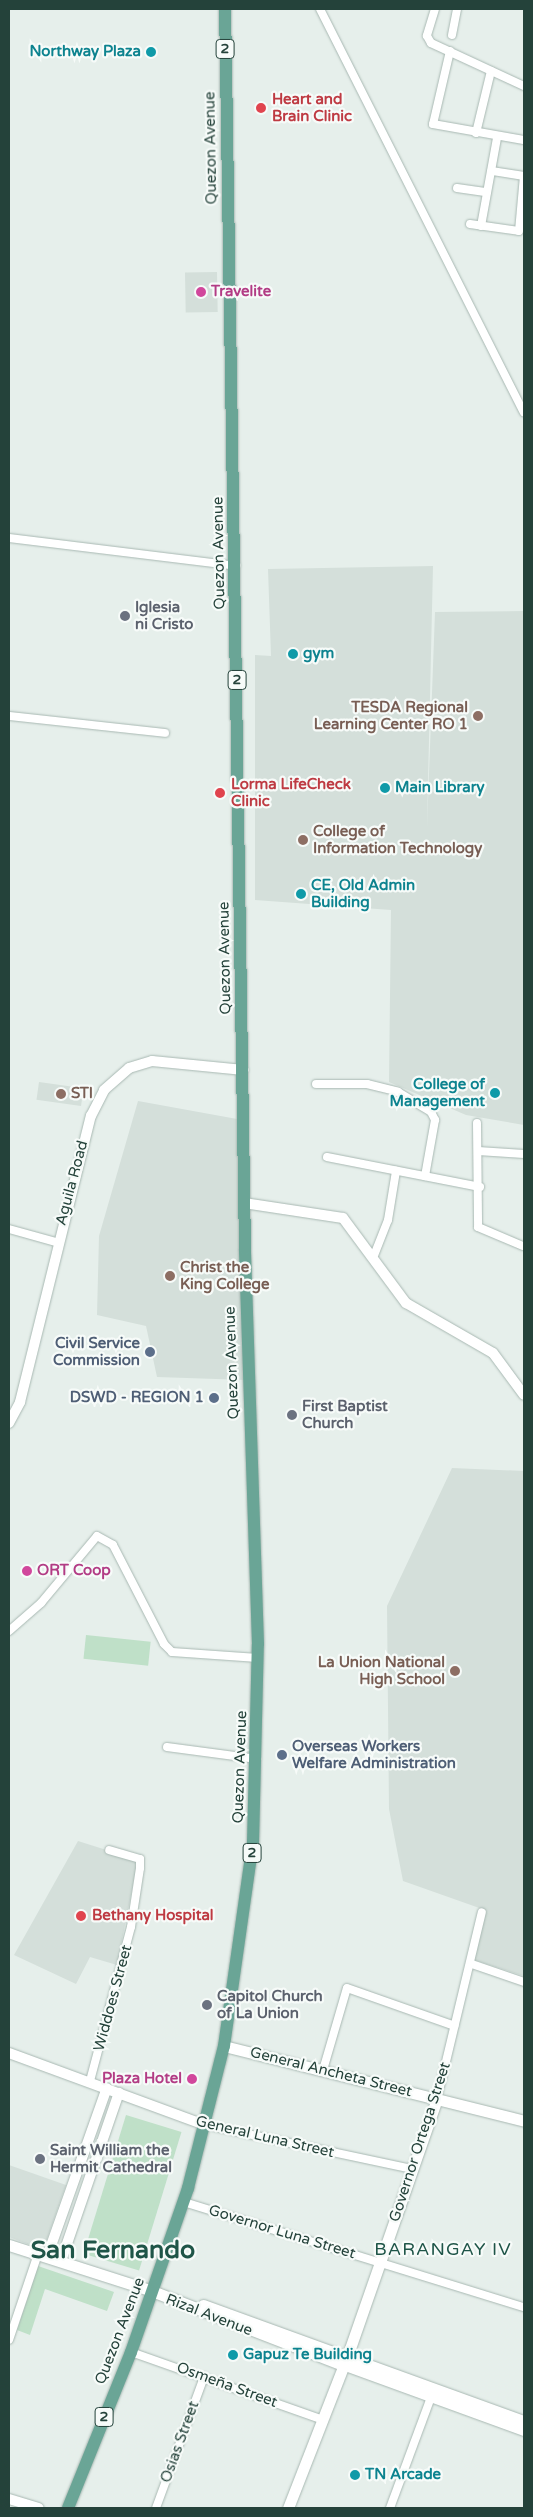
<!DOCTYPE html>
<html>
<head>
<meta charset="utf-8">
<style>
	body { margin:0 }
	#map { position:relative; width:533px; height:2517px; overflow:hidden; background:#e6efeb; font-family:"Varela Round",sans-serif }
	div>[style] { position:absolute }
	.built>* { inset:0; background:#d4dfda; transform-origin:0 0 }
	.green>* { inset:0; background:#bfe0c8; transform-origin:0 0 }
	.roads { filter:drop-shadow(0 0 1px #a8b8b2) drop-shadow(0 0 1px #a8b8b2) }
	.minor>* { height:8px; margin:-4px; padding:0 4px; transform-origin:4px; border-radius:4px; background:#fff }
	.tertiary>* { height:10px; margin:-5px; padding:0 5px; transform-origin:5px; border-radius:5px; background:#fff }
	.secondary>* { height:11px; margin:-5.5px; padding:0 5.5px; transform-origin:5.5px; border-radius:5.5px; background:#fff }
	.primary>* { height:12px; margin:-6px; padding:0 6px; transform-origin:6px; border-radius:6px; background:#6aa596 }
	.dots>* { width:14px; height:14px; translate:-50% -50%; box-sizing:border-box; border:2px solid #f7fbf9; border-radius:50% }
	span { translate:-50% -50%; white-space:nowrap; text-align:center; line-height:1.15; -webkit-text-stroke:4.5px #f7fbf9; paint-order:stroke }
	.shield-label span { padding:1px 4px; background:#f7fbf9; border:1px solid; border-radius:4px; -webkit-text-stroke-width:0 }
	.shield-label { font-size:14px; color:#24423a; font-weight:700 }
	.culture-label { font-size:15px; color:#0d838f; font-weight:700 }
	.right { translate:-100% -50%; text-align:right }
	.left { translate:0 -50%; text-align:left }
	.health-label { font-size:15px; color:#be3a42; font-weight:700 }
	.street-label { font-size:15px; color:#24423a }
	.hotel-label { font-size:15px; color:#b23c85; font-weight:700 }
	.worship-label { font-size:15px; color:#5b616d; font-weight:700 }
	.education-label { font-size:15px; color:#785e54; font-weight:700 }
	.service-label { font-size:15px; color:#4e5e75; font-weight:700 }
	.quarter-label { font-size:18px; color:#1f5548; letter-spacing:1px }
	.town-label { font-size:25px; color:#1f5548; font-weight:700 }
	.frame { position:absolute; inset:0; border:10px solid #24423a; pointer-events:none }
</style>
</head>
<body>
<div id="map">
	<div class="built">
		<div style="left:217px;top:272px;width:40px;height:32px;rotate:89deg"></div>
		<div style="clip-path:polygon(433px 566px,427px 828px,435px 612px,524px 611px,524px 1125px,466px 1115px,389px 1082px,391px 910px,255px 900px,255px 655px,271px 656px,268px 569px)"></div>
		<div style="left:39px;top:1082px;width:45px;height:18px;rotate:8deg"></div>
		<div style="clip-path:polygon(138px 1101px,237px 1119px,246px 1380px,157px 1377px,146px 1326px,97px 1315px,99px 1236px)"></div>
		<div style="clip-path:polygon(452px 1468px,524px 1471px,524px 1976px,474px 1960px,485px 1910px,403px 1881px,389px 1809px,387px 1606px)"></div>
		<div style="clip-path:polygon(78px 1841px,138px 1860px,117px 1965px,90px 1957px,76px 1984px,14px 1955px)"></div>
		<div style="clip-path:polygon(9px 2165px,66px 2185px,43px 2250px,9px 2237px)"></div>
	</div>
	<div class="green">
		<div style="left:86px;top:1635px;width:65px;height:24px;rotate:6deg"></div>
		<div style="left:126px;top:2115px;width:58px;height:145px;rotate:17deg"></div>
		<div style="clip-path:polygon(38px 2266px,114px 2292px,107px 2311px,45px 2289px,30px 2335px,17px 2330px)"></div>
	</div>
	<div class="roads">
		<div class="minor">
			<div style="left:320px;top:9px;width:452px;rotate:63.2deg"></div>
			<div style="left:435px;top:9px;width:28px;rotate:107deg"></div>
			<div style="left:427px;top:36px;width:8px;rotate:60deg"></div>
			<div style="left:431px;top:43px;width:102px;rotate:24.8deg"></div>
			<div style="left:452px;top:35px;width:26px;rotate:-79deg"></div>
			<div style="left:450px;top:51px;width:75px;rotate:103.1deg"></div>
			<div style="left:433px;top:124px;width:92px;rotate:10deg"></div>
			<div style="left:476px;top:133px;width:64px;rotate:-76.4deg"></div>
			<div style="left:457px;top:188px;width:30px;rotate:8deg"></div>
			<div style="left:470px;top:224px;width:49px;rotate:8.1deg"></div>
			<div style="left:519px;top:231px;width:55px;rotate:-84.8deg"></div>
			<div style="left:524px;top:176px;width:33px;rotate:-171deg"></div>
			<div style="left:481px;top:226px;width:89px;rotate:-79.7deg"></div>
			<div style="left:9px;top:538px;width:229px;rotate:7deg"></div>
			<div style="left:9px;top:716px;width:157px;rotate:6.2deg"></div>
			<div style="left:316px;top:1084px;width:51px"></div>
			<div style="left:367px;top:1084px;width:32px;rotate:14deg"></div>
			<div style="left:398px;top:1092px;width:39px;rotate:31deg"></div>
			<div style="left:431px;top:1112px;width:9px;rotate:63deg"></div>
			<div style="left:435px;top:1120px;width:57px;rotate:100.1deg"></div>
			<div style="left:477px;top:1123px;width:104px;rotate:89.4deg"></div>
			<div style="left:478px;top:1227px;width:49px;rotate:22.9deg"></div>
			<div style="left:478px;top:1151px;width:46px;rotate:3.7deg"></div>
			<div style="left:327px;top:1157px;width:156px;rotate:11.1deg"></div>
			<div style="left:9px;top:1229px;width:49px;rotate:15.5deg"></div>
			<div style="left:373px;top:1258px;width:41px;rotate:-68.5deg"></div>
			<div style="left:388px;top:1220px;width:50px;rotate:-80.7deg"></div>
			<div style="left:9px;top:1631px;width:43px;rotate:-41.2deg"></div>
			<div style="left:41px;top:1603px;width:87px;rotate:-50.1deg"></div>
			<div style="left:97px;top:1536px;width:18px;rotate:29deg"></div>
			<div style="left:113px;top:1545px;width:111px;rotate:62.7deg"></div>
			<div style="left:164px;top:1644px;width:11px;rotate:45deg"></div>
			<div style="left:172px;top:1652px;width:86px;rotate:4deg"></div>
			<div style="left:167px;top:1747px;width:91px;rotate:7.6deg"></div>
			<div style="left:472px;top:1964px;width:55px;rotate:19.1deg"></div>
			<div style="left:323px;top:2070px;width:85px;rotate:-73.7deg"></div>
			<div style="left:347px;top:1988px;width:114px;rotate:19.4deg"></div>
			<div style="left:90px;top:2081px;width:159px;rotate:-75.1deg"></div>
			<div style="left:131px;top:1927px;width:60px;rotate:-81.3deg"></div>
			<div style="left:140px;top:1868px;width:9px;rotate:-90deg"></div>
			<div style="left:140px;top:1859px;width:32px;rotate:-164deg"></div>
			<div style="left:437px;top:2099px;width:192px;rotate:-76.5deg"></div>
			<div style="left:205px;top:2125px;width:212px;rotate:12deg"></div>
			<div style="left:184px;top:2202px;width:356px;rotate:17.2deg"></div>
			<div style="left:9px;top:2340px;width:91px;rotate:-71.4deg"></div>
			<div style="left:131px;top:2352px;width:204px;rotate:19.5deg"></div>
			<div style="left:156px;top:2508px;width:140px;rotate:-69.9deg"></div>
			<div style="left:390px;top:2508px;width:118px;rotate:-69.7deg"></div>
		</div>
		<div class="tertiary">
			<div style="left:244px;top:1203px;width:100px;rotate:8.6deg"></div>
			<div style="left:343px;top:1218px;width:106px;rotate:53.5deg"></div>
			<div style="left:406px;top:1303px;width:100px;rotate:29.9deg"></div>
			<div style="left:493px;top:1353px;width:52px;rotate:53.6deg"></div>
			<div style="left:9px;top:1423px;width:24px;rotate:-62deg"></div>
			<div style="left:20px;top:1402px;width:295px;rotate:-76.1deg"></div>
			<div style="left:91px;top:1116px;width:29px;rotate:-63deg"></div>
			<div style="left:104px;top:1090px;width:33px;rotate:-41deg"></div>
			<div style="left:129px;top:1068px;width:24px;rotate:-17deg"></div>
			<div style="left:152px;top:1061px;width:92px;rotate:5.6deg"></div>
			<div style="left:9px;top:2053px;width:209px;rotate:20.2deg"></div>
			<div style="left:47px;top:2257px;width:179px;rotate:-70.5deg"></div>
			<div style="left:61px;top:2261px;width:178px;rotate:-71deg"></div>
			<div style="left:347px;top:2357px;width:188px;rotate:19.9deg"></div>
			<div style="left:343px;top:2365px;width:193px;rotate:20deg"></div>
			<div style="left:9px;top:2499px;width:31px;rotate:17deg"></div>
		</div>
		<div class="secondary">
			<div style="left:224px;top:2046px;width:309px;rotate:14deg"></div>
			<div style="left:9px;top:2245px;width:150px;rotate:17.8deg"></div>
			<div style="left:152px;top:2291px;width:205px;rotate:21.2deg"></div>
			<div style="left:203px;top:2305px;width:153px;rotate:19.9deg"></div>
			<div style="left:288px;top:2508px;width:162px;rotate:-68.7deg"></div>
			<div style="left:347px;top:2357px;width:273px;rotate:-70.8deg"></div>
		</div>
		<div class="primary">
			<div style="left:68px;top:2508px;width:168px;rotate:-68deg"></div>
			<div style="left:131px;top:2352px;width:174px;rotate:-70.8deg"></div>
			<div style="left:188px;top:2188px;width:146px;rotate:-75.8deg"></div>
			<div style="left:224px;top:2046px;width:205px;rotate:-81.9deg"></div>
			<div style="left:253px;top:1843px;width:199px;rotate:-88.6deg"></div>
			<div style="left:258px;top:1644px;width:395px;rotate:-91.9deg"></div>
			<div style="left:245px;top:1249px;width:1240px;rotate:-90.92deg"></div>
		</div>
	</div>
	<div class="dots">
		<div style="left:151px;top:52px;background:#0f9aa8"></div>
		<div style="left:261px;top:108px;background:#e0444e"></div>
		<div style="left:201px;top:292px;background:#d1479c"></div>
		<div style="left:125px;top:616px;background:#6b7280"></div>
		<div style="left:293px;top:654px;background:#0f9aa8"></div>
		<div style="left:478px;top:716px;background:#8d6e63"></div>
		<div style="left:385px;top:788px;background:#0f9aa8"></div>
		<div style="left:220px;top:793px;background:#e0444e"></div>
		<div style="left:303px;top:840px;background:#8d6e63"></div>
		<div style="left:301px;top:894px;background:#0f9aa8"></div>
		<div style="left:495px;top:1093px;background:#0f9aa8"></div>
		<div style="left:61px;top:1094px;background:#8d6e63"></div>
		<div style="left:170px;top:1276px;background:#8d6e63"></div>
		<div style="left:150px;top:1352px;background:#5c6f8a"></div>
		<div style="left:214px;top:1398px;background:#5c6f8a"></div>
		<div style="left:292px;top:1415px;background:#6b7280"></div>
		<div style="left:27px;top:1571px;background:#d1479c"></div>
		<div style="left:455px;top:1671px;background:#8d6e63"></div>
		<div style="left:282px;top:1755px;background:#5c6f8a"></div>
		<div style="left:81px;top:1916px;background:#e0444e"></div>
		<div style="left:207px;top:2005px;background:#6b7280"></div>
		<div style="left:192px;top:2079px;background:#d1479c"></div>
		<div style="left:40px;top:2159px;background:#6b7280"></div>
		<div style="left:233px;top:2355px;background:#0f9aa8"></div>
		<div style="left:355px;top:2475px;background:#0f9aa8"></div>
	</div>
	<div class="shield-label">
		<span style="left:225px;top:49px">2</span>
		<span style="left:237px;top:680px">2</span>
		<span style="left:252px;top:1853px">2</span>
		<span style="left:104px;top:2417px">2</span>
	</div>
	<div class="culture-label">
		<span class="right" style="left:141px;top:52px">Northway Plaza</span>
		<span class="left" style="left:303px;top:654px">gym</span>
		<span class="left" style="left:395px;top:788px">Main Library</span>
		<span class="left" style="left:311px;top:894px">CE, Old Admin<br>Building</span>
		<span class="right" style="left:485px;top:1093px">College of<br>Management</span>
		<span class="left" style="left:243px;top:2355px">Gapuz Te Building</span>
		<span class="left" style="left:365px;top:2475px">TN Arcade</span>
	</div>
	<div class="health-label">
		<span class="left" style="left:272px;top:108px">Heart and<br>Brain Clinic</span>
		<span class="left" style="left:231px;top:793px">Lorma LifeCheck<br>Clinic</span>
		<span class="left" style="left:92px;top:1916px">Bethany Hospital</span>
	</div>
	<div class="street-label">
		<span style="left:211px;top:148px;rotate:-91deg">Quezon Avenue</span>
		<span style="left:219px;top:553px;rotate:-91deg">Quezon Avenue</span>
		<span style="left:225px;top:958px;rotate:-91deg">Quezon Avenue</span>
		<span style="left:72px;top:1183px;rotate:-75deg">Aguila Road</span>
		<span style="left:232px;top:1363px;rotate:-92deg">Quezon Avenue</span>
		<span style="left:240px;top:1767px;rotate:-88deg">Quezon Avenue</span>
		<span style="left:113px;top:1998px;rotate:-75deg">Widdoes Street</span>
		<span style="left:331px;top:2072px;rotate:14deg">General Ancheta Street</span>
		<span style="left:265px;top:2137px;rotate:13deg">General Luna Street</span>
		<span style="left:420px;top:2142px;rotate:-72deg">Governor Ortega Street</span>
		<span style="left:282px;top:2232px;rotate:17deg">Governor Luna Street</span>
		<span style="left:209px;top:2315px;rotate:21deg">Rizal Avenue</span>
		<span style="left:120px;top:2331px;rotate:-69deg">Quezon Avenue</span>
		<span style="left:227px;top:2385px;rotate:20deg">Osmeña Street</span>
		<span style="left:180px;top:2442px;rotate:-70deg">Osias Street</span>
	</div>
	<div class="hotel-label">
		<span class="left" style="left:211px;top:292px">Travelite</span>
		<span class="left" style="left:37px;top:1571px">ORT Coop</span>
		<span class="right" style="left:182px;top:2079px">Plaza Hotel</span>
	</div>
	<div class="worship-label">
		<span class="left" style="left:135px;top:616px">Iglesia<br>ni Cristo</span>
		<span class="left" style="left:302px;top:1415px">First Baptist<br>Church</span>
		<span class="left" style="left:217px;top:2005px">Capitol Church<br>of La Union</span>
		<span class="left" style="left:50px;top:2159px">Saint William the<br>Hermit Cathedral</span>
	</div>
	<div class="education-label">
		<span class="right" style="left:468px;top:716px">TESDA Regional<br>Learning Center RO 1</span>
		<span class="left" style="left:313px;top:840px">College of<br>Information Technology</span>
		<span class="left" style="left:71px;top:1094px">STI</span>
		<span class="left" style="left:180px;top:1276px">Christ the<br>King College</span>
		<span class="right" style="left:445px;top:1671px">La Union National<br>High School</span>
	</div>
	<div class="service-label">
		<span class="right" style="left:140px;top:1352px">Civil Service<br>Commission</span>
		<span class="right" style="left:204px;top:1398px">DSWD - REGION 1</span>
		<span class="left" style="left:292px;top:1755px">Overseas Workers<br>Welfare Administration</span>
	</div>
	<div class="quarter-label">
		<span style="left:443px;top:2249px">BARANGAY IV</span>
	</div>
	<div class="town-label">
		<span style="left:113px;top:2250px">San Fernando</span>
	</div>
	<div class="frame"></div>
</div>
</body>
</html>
